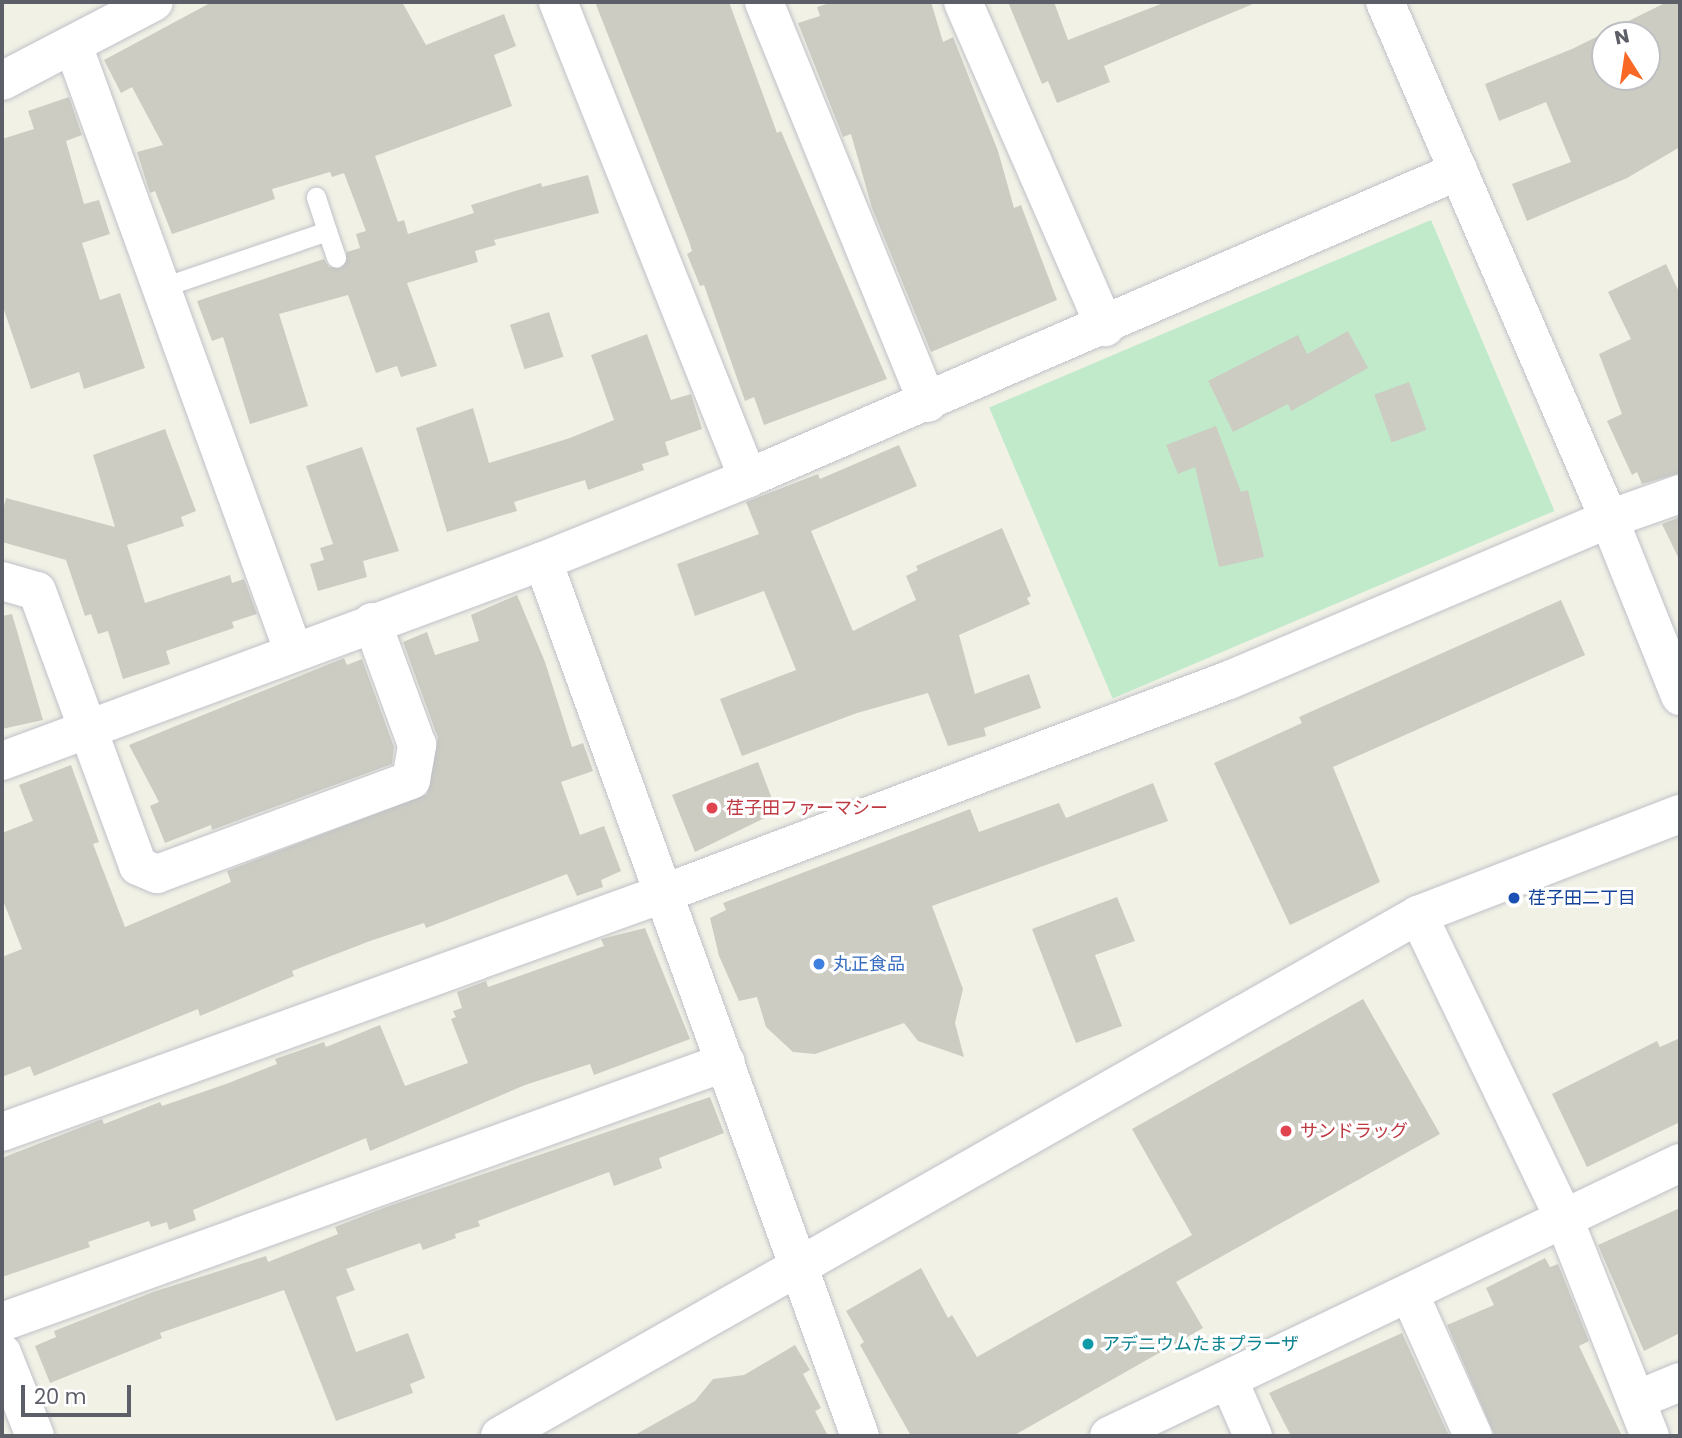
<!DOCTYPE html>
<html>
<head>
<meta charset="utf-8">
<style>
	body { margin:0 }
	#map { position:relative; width:1682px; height:1438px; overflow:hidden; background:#f1f1e6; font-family:Poppins,"Noto Sans JP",sans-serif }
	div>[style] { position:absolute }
	.green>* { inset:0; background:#c1eacb; transform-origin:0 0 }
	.building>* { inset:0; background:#ccccc3; transform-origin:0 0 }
	.roads { filter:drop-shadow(0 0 2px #bfc1c8) drop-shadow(0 0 2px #bfc1c8) }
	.service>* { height:19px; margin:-9.5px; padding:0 9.5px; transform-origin:9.5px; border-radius:9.5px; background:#fff }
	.minor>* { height:38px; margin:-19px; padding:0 19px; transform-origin:19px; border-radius:19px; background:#fff }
	.tertiary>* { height:38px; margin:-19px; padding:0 19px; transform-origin:19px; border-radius:19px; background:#fff }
	.dots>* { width:19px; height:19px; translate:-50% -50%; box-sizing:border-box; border:4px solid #fff; border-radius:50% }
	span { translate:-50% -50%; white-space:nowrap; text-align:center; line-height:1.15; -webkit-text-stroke:6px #fff; paint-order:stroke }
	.health-label { font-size:18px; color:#be3a42 }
	.left { translate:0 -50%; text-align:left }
	.transit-label { font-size:18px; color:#164399 }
	.shop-label { font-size:18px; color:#366cbe }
	.culture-label { font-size:18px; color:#0d838f }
	.frame { position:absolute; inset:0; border:4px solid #5d5f68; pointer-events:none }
	.north { position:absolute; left:1591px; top:21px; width:70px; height:70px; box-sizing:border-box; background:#fff; border:2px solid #bebfc3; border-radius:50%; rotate:348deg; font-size:19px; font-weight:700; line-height:28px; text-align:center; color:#5d5f68 }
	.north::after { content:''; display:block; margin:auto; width:24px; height:32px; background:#f96824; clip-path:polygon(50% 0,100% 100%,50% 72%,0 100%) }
	.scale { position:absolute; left:21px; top:1385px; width:110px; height:32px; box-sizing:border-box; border:4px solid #5d5f68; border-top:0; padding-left:9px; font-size:21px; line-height:24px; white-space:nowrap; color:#5d5f68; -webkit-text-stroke:5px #fff; paint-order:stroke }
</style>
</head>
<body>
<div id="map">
	<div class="green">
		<div style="left:1431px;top:220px;width:316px;height:480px;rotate:67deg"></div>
	</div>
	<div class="building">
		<div style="clip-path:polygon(212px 2px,402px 2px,426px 45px,504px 14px,516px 46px,494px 55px,512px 106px,375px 156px,398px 222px,404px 220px,408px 234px,474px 213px,471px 205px,541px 183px,542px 187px,588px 175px,599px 213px,494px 240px,496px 245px,475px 251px,478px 262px,407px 283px,437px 366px,401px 377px,397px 366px,376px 373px,348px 295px,279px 314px,308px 406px,250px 424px,223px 337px,212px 341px,197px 301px,324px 259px,329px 267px,341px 268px,347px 252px,360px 248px,356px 234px,366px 231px,344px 173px,332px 177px,330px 172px,272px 189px,275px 199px,172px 234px,155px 191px,150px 193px,137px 152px,163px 145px,132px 87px,121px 93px,104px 60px)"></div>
		<div style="clip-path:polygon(595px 2px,729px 2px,777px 133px,781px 131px,887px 379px,764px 425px,754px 397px,745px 401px,704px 285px,700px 286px,687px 254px,692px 251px,689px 241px)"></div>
		<div style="clip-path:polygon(833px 2px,931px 2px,943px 42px,953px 37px,998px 151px,1014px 208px,1021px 205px,1057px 300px,931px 352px,872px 208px,851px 134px,843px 137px,798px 23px,820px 16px,817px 7px)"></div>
		<div style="clip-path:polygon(1008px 2px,1054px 2px,1068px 40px,1166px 2px,1253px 4px,1104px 66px,1110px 82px,1057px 103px,1048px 81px,1042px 84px)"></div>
		<div style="clip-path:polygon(evenodd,1667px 2px,1680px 2px,1680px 147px,1627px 178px,1527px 221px,1512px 184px,1571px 162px,1546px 102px,1499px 121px,1485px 84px,1572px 49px,1667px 2px,1605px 35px,1647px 35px,1647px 77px,1605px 77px,1605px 35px)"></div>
		<div style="clip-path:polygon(69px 97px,82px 135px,66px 141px,84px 204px,99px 200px,110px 234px,82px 243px,100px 300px,120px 293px,145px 368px,84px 389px,79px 372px,31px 389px,2px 304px,2px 139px,34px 129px,28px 111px)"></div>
		<div style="clip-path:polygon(1666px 264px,1680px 294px,1680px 473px,1642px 484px,1637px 472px,1632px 475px,1607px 421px,1622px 414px,1599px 354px,1631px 339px,1608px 292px)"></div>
		<div style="left:549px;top:312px;width:47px;height:41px;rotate:72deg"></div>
		<div style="clip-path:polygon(1348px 331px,1368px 368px,1291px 411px,1288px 404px,1233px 432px,1208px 381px,1298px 335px,1307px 354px)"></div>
		<div style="clip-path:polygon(647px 334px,671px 400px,691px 394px,702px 429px,665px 442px,669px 455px,642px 464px,644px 470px,588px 490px,585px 480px,514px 502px,517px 511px,447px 532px,416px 428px,473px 408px,489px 463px,570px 438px,614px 420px,591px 355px)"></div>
		<div style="left:1409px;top:382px;width:51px;height:37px;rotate:70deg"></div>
		<div style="clip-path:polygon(1216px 426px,1241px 492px,1248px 490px,1264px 557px,1219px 567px,1195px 467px,1178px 474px,1166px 445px)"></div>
		<div style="clip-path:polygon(165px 429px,196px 511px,181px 517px,184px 526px,127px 545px,145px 603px,230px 575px,232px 583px,244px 579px,257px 614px,232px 622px,234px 628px,166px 651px,170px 664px,123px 679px,108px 631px,98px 634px,91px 614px,85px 616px,66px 560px,2px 542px,2px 514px,6px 498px,115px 527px,93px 455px)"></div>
		<div style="clip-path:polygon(899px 445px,917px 486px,811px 531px,853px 631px,916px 600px,906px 576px,918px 570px,916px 566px,1002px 528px,1031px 596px,1027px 598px,1030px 604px,959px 635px,975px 694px,1029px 674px,1041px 708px,984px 728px,986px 736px,948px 746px,928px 693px,857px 713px,742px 756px,720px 699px,796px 670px,764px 591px,695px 616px,677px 564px,759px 534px,746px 502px,818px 474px,820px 479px)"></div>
		<div style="clip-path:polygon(362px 447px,399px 551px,363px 561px,367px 577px,318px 591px,310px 564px,324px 560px,320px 548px,333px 544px,306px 466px)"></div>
		<div style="clip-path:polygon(1680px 517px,1680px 561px,1662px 524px)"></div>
		<div style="clip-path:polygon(517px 595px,545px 662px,572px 747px,583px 743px,593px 771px,561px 782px,580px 835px,604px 826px,621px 871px,601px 880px,603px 887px,577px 896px,567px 874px,426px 928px,424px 923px,370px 941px,292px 971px,294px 976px,200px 1016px,198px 1009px,34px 1076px,30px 1066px,2px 1077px,2px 957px,22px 949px,2px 898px,2px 833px,33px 821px,19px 785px,71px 765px,99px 842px,93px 844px,125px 927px,231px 882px,227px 871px,427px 794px,438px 738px,403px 642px,427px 632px,435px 655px,479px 641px,471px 615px)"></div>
		<div style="clip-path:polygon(1561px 600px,1585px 655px,1333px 767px,1380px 882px,1290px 925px,1214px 763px,1302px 723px,1299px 717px)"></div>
		<div style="clip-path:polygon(12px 614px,43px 720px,2px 729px,2px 616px)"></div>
		<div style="clip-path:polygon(344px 658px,347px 665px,362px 659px,394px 747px,392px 764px,212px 830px,211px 825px,165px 843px,150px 806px,159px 802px,129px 745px)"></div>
		<div style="clip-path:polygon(758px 762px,777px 812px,695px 852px,672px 795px)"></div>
		<div style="clip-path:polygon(1153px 783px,1168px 821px,932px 906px,963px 989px,955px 1023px,964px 1057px,918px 1041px,904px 1023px,815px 1054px,793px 1052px,766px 1027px,757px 997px,739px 1001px,719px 956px,710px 918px,726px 910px,723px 903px,970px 809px,979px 832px,1059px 803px,1066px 818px)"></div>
		<div style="clip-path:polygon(1117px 897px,1135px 941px,1095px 955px,1122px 1026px,1076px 1043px,1032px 929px)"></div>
		<div style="clip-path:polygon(645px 928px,690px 1039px,594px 1075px,590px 1064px,525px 1085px,370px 1151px,366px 1138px,193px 1210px,196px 1220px,169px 1230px,167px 1222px,151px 1227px,149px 1221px,88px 1242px,90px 1247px,2px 1277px,2px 1158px,102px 1119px,104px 1124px,160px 1102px,162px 1106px,226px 1084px,277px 1064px,275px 1059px,324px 1042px,326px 1047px,380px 1025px,405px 1086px,468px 1063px,451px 1019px,456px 1017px,453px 1011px,462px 1008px,457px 992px,486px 981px,488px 987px,604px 946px,601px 939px)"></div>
		<div style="clip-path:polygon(1363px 999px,1440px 1134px,1176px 1282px,1203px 1328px,1013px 1436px,911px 1436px,860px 1345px,864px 1342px,846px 1311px,921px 1268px,948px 1318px,952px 1315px,977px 1357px,1192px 1235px,1132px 1129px)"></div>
		<div style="clip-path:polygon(1680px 1038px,1680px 1122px,1587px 1167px,1552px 1094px,1657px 1041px,1660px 1047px)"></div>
		<div style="clip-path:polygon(710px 1097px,724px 1133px,659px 1158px,662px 1168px,614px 1186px,609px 1172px,478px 1221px,480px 1226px,455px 1234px,456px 1238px,423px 1250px,420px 1243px,346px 1269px,355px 1290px,336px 1297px,356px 1352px,408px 1333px,425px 1378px,410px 1384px,413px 1393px,336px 1421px,284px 1290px,160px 1333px,162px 1338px,50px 1383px,35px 1346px,56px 1337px,54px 1331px,153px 1292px,266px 1256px,268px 1262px,338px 1234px,335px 1227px,389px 1206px)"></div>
		<div style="clip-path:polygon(1680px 1208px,1680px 1333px,1644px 1351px,1598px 1245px)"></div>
		<div style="clip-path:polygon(1545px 1258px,1550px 1267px,1558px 1264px,1589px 1341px,1579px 1346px,1622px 1436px,1495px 1436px,1447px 1325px,1494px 1305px,1486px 1288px)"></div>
		<div style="clip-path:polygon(1402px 1333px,1449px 1436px,1291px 1436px,1269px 1393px)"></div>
		<div style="clip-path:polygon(795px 1345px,810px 1370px,803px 1374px,821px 1408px,815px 1411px,828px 1436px,633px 1436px,695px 1401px,713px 1379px,744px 1375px)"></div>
	</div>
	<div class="roads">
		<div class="service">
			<div style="left:327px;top:231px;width:28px;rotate:71deg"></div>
			<div style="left:160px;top:288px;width:176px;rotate:-18.8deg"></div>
			<div style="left:327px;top:231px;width:36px;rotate:-108deg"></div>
		</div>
		<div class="minor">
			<div style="left:558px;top:2px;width:513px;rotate:68.24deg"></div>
			<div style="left:764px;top:2px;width:433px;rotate:67.8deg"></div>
			<div style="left:963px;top:2px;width:355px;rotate:66.4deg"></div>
			<div style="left:73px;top:45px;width:644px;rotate:70.02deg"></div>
			<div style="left:2px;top:81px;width:171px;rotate:-27.5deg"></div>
			<div style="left:543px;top:561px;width:931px;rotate:70.09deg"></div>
			<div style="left:2px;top:581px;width:36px;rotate:16deg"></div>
			<div style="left:37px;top:591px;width:293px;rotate:69.8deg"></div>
			<div style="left:138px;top:866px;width:21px;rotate:23deg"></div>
			<div style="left:157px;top:874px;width:271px;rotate:-20.3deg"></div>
			<div style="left:411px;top:780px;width:36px;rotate:-80deg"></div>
			<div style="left:417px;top:745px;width:131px;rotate:-110.1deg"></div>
			<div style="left:2px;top:761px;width:577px;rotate:-20.29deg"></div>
			<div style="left:543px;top:561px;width:221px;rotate:-22deg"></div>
			<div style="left:748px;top:478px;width:774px;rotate:-23.38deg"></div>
			<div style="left:1418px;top:915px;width:337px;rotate:64.3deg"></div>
			<div style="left:1564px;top:1219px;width:233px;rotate:68.4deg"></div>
			<div style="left:2px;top:1132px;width:705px;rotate:-19.82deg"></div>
			<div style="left:665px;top:893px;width:603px;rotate:-20.69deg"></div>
			<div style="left:1229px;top:680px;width:413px;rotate:-23deg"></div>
			<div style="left:1609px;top:519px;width:75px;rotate:-19.4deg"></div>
			<div style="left:1410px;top:1295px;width:154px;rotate:65.9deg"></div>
			<div style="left:2px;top:1322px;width:769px;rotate:-19.75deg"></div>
			<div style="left:2px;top:1353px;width:89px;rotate:68.3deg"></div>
			<div style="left:1229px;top:1381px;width:60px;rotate:66.4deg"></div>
			<div style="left:1639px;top:1399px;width:44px;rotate:-22.5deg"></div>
			<div style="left:1109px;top:1436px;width:633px;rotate:-25.55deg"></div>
		</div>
		<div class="tertiary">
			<div style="left:1385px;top:2px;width:563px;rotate:66.57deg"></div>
			<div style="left:1609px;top:519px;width:191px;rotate:68.1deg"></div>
			<div style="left:500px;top:1436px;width:1056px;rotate:-29.58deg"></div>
			<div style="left:1418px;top:915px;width:281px;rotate:-21.1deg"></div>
		</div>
	</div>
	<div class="dots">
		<div style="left:712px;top:808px;background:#e0444e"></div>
		<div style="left:1514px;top:898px;background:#1a4fb4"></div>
		<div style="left:819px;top:964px;background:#3f7fe0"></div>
		<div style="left:1286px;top:1131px;background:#e0444e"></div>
		<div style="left:1088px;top:1344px;background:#0f9aa8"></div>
	</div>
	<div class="health-label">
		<span class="left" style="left:726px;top:808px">荏子田ファーマシー</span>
		<span class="left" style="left:1300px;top:1131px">サンドラッグ</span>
	</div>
	<div class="transit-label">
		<span class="left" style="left:1528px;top:898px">荏子田二丁目</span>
	</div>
	<div class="shop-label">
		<span class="left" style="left:833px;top:964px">丸正食品</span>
	</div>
	<div class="culture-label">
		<span class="left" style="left:1102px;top:1344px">アデニウムたまプラーザ</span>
	</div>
	<div class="frame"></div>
	<div class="north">N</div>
	<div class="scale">20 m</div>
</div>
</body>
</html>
